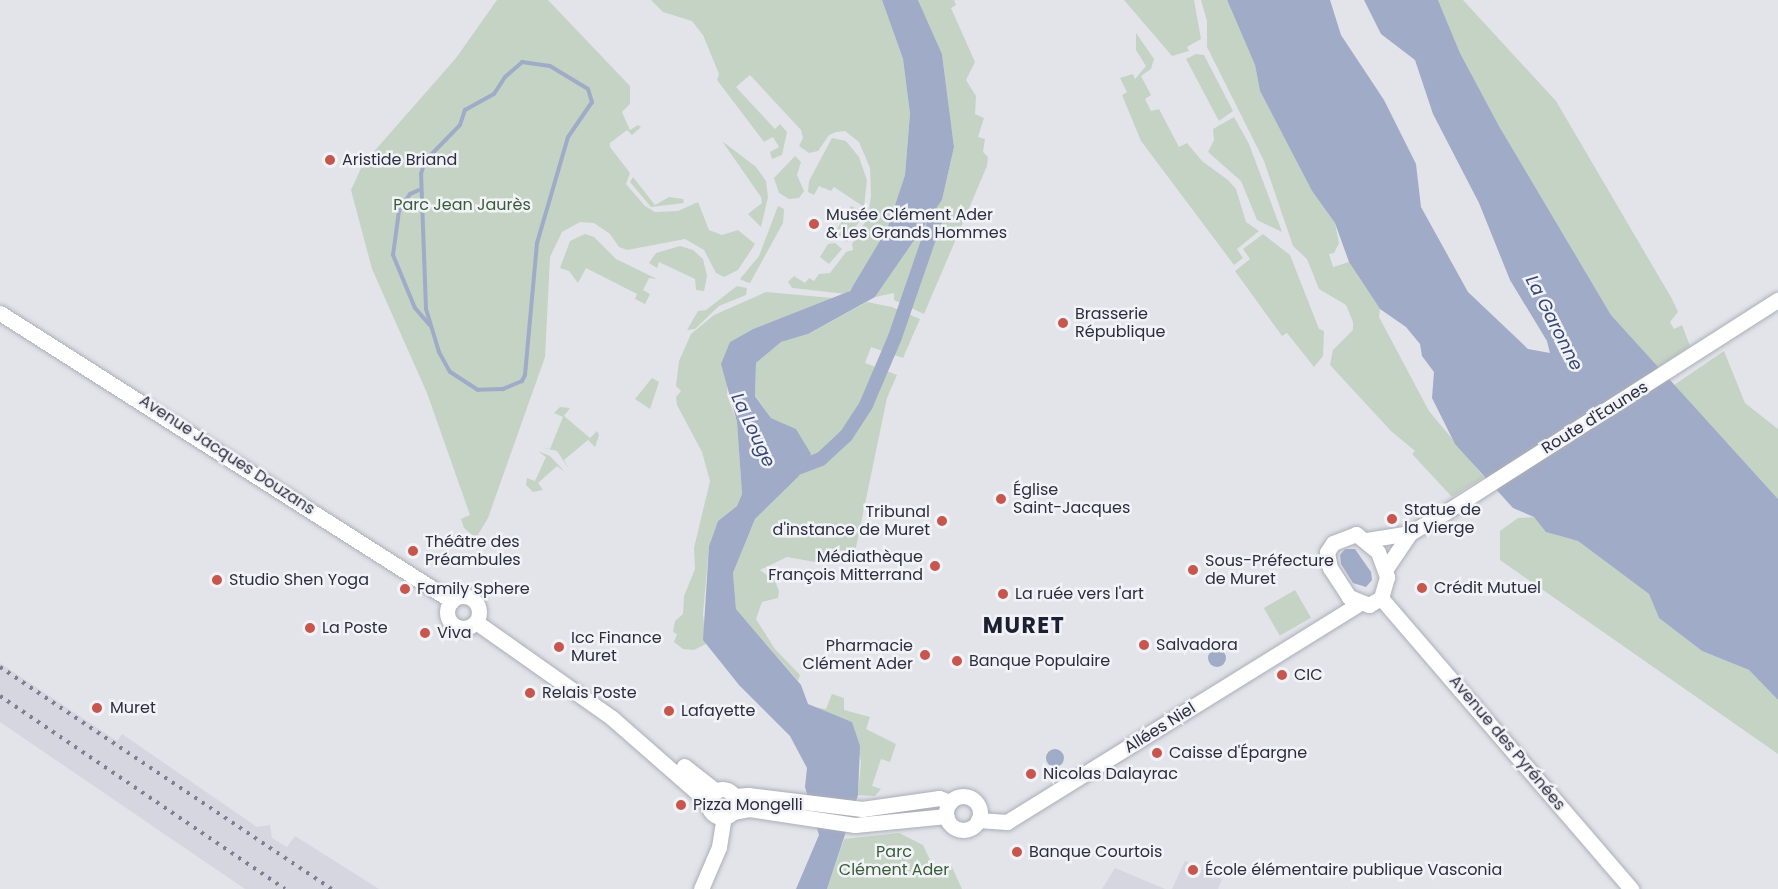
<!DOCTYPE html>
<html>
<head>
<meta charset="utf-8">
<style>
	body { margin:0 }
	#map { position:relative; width:1778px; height:889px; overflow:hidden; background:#e2e4ea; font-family:Poppins,sans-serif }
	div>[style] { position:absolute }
	.built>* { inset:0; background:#d5d6df }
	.green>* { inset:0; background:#c5d3c4; transform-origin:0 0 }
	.water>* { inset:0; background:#a0abc8 }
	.round { border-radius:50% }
	.stream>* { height:4px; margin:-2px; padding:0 2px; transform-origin:2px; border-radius:2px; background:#a0abc8 }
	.canal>* { height:14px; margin:-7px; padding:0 7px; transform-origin:7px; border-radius:7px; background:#a0abc8 }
	.roads { filter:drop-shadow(0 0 2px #abaeb7) drop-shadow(0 0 2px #abaeb7) }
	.secondary>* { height:15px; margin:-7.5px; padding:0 7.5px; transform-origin:7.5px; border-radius:7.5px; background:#fff }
	.secondary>.ring { margin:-7.5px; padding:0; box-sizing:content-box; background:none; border:15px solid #fff; border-radius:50% }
	.rail>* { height:4px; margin-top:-2px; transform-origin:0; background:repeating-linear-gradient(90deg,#7d8093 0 3px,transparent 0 9px) }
	.dots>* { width:16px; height:16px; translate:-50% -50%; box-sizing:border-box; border:3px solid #f2f3f7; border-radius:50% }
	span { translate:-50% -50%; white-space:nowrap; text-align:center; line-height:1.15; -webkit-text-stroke:5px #f2f3f7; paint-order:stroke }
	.poi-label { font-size:16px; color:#2b2f41 }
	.left { translate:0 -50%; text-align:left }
	.right { translate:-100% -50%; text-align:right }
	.park-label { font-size:16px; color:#395c3a }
	.street-label { font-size:16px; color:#2b2f41 }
	.water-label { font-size:18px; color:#374673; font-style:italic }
	.district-label { font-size:22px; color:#1d2032; font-weight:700; letter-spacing:1.5px }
</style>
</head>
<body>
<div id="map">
	<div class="built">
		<div style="clip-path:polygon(0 663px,117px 741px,122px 734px,257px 827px,270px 825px,272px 838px,287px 847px,295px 836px,379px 889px,245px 889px,0 722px)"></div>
		<div style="clip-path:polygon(1185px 861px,1222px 879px,1218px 889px,1172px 889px)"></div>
		<div style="clip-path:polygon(1115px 868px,1165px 889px,1102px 889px)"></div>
	</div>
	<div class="green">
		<div style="clip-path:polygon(497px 0,548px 0,630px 86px,630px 104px,622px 112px,630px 130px,638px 125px,641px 127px,632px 135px,627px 130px,610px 143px,610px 147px,630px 173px,626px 184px,645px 206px,655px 212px,678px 211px,698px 202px,709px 230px,722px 235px,738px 230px,755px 244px,738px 270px,724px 277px,716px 273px,704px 250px,685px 239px,627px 250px,619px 247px,610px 234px,594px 223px,580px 222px,562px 232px,550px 257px,545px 357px,488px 518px,476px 538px,464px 528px,461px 519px,470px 515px,427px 393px,372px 269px,351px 190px,363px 164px,456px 58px)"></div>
		<div style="clip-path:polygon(651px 0,882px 0,903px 59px,910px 114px,905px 175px,887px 229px,859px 281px,846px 294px,792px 288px,788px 282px,794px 276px,805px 283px,809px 278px,814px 281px,819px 274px,830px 273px,846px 252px,853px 250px,852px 244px,868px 217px,871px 196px,870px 168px,859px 142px,845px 131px,836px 132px,829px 135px,818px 151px,809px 153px,799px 146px,803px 138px,801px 130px,750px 75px,736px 87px,775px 129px,780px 124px,787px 132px,782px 155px,772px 159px,770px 152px,779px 147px,773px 137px,764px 142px,717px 80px,719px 74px,703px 35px,692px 21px,663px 12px)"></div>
		<div style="clip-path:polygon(918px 0,954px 0,956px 5px,951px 8px,975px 62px,966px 80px,976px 96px,975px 114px,984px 118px,978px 137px,985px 139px,983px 152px,988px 157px,987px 166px,924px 314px,894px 300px,894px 293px,875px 297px,942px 200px,954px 147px,942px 54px)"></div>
		<div style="clip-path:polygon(1124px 0,1194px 0,1201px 39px,1187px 47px,1189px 51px,1172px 56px)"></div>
		<div style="clip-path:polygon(1201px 0,1227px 0,1255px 65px,1260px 91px,1312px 191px,1335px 223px,1339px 243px,1334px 253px,1329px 254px,1333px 267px,1349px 262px,1380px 309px,1379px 317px,1429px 411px,1484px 477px,1452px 497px,1412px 454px,1415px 451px,1391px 431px,1330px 365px,1333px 350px,1353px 330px,1353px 322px,1346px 305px,1319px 289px,1307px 259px,1293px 246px,1264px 161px,1207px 47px,1207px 21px)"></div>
		<div style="clip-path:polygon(1438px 0,1463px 0,1556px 101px,1672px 299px,1678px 312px,1670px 322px,1674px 329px,1682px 325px,1690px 346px,1658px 367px,1611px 315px,1499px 126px,1460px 53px)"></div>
		<div style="clip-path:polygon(1136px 33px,1154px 59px,1151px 69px,1141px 76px,1151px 95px,1145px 99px,1151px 111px,1159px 109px,1179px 147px,1187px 143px,1202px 161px,1228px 180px,1236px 189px,1246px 222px,1259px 231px,1237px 249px,1243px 258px,1234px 265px,1141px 141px,1122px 95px,1127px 92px,1120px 78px,1133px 74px,1135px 79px,1146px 66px,1136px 50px)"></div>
		<div style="clip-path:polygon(1196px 54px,1204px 55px,1233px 111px,1219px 121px,1186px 59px)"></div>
		<div style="clip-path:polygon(1234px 117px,1249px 144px,1282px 232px,1257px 220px,1241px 181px,1208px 152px,1214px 140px,1213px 129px)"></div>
		<div style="clip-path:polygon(832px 138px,846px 141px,859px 157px,867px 180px,864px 207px,834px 187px,831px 191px,819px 186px,814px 195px,808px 192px,809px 181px)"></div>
		<div style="clip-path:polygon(722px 141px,756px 167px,766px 181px,768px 197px,761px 227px,748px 214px,762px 203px,761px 197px)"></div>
		<div style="clip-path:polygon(795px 156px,801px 162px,797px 175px,804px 191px,799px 198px,789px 199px,779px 193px,774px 178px)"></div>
		<div style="clip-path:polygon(633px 177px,655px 205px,669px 197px,683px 199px,684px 203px,651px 207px,630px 182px)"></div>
		<div style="clip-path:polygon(778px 206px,784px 209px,783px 223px,750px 283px,746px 282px,740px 279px,759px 256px)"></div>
		<div style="clip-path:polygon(851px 206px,864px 213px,847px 242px,839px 236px,837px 229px)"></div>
		<div style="clip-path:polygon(585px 234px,594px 237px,616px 259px,657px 279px,649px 278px,643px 290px,650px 294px,645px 304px,635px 299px,637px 294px,586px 268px,578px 283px,569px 271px,560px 268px,570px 241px)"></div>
		<div style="clip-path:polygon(1263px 234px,1290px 255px,1319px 329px,1324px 331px,1323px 356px,1314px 367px,1287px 333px,1282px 336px,1235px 271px,1250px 259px,1243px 249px)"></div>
		<div style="clip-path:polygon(835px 243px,842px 249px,829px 264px,820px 257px,828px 244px)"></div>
		<div style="clip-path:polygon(680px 246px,693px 250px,703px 259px,707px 276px,704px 291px,696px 290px,695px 279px,659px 262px,657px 268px,649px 263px,656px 253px)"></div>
		<div style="clip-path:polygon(737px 286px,747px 288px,746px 295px,719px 306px,695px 329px,687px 330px,698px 311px,706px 310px)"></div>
		<div style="clip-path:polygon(766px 292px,833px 298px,753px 329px,730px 342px,727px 395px,737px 422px,742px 494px,737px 506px,718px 521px,709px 546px,703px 614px,706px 644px,694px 650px,683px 649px,674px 642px,677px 634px,673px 632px,675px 621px,683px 614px,684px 596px,695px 569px,694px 548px,710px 481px,702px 452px,677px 405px,676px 397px,681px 391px,676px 386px,679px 361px,691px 334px,714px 315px)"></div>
		<div style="clip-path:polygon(867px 302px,892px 307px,920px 319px,903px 358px,871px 347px,865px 363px,897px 375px,887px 398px,855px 552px,837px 550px,815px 562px,787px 557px,760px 570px,775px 581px,779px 591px,778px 598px,762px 602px,756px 619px,775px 649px,800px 675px,798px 681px,736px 609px,733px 573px,755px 519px,798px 477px,796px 429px,771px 418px,755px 395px,756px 363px,781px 342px,808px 334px)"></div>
		<div style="clip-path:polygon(1724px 351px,1745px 403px,1778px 429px,1778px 499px,1674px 385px)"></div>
		<div style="clip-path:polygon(652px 378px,659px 382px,650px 409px,635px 399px)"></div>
		<div style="clip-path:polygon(560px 407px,570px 408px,564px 416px,590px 438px,597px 431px,599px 435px,595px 447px,588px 440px,564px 460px,569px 469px,557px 451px,539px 447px,550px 449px,563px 417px,554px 413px)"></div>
		<div style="clip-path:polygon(538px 451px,550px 456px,565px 472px,557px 466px,538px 483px,543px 490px,533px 492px,526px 485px,527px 478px,535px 481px,546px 457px)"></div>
		<div style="clip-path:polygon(1534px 517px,1547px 532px,1578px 541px,1649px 594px,1659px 618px,1702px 651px,1749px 670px,1778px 700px,1778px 754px,1500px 560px,1500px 531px,1518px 518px)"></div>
		<div style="left:1295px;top:590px;width:32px;height:36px;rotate:60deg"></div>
		<div style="clip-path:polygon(832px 694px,844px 698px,844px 710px,870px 717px,866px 729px,896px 744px,890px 762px,881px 759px,872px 786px,881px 789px,875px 796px,858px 795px,861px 762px,852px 722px,812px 707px,826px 709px)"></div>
		<div style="clip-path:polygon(899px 833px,923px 845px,932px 864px,951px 865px,962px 889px,827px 889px,844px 839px)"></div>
	</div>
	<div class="water">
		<div style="clip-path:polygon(882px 0,918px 0,942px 54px,954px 147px,942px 200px,875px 297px,808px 334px,781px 342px,756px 363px,755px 396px,771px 418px,796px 429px,811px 454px,798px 477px,755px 519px,733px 573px,736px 609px,801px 685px,808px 704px,852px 722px,860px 746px,858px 795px,827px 889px,796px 889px,819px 835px,805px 787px,807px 768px,790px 736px,739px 685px,703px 640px,709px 546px,718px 521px,737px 506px,742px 494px,737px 422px,721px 364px,730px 342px,753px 329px,850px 291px,887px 229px,905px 175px,910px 114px,903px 59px)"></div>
		<div style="clip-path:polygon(1227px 0,1330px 0,1341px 35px,1384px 100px,1416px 164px,1421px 207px,1468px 292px,1528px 349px,1550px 353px,1547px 341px,1510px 280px,1479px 203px,1433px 114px,1415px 60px,1381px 34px,1364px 0,1438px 0,1460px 53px,1499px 126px,1611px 315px,1778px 499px,1778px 700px,1749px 670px,1702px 651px,1659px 618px,1649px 594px,1578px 541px,1546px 532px,1534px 517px,1513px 508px,1455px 444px,1432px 398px,1434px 372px,1422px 356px,1420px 344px,1406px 327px,1380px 309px,1349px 262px,1335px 223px,1312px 191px,1260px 91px,1255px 65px)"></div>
		<div style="clip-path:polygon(1345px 549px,1355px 549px,1371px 572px,1372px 580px,1366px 587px,1353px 583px,1341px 564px,1340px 555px)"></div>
		<div class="round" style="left:1208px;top:649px;width:18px;height:18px"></div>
		<div class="round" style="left:1046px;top:749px;width:18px;height:18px"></div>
	</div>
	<div class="stream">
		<div style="left:522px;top:62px;width:28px;rotate:8deg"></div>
		<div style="left:550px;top:66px;width:44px;rotate:31.2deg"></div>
		<div style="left:588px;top:89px;width:14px;rotate:73deg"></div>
		<div style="left:592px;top:102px;width:42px;rotate:124.4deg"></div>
		<div style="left:568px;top:137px;width:110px;rotate:106.3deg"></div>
		<div style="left:537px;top:243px;width:133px;rotate:95.2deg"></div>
		<div style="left:525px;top:375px;width:7px;rotate:117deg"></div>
		<div style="left:522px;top:381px;width:21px;rotate:157deg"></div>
		<div style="left:503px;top:389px;width:25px;rotate:178deg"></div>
		<div style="left:478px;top:390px;width:33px;rotate:-147deg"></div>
		<div style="left:450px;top:372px;width:23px;rotate:-119deg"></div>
		<div style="left:439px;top:352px;width:45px;rotate:-106.8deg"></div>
		<div style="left:426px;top:309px;width:135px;rotate:-92.1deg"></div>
		<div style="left:421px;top:174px;width:14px;rotate:-73deg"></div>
		<div style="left:425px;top:161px;width:50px;rotate:-45.8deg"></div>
		<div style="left:460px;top:125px;width:16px;rotate:-72deg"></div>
		<div style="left:465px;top:110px;width:33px;rotate:-29deg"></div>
		<div style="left:494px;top:94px;width:20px;rotate:-57deg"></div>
		<div style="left:505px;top:77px;width:23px;rotate:-41deg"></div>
		<div style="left:419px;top:190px;width:10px;rotate:156deg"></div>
		<div style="left:410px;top:194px;width:20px;rotate:123deg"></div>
		<div style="left:399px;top:211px;width:44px;rotate:97.8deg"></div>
		<div style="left:393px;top:255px;width:57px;rotate:67.5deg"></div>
		<div style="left:415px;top:308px;width:23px;rotate:49deg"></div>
	</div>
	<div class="canal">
		<div style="left:787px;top:472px;width:36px;rotate:-21deg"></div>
		<div style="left:821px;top:459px;width:34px;rotate:-43deg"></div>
		<div style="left:846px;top:436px;width:37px;rotate:-57deg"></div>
		<div style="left:866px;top:405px;width:74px;rotate:-66.9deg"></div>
		<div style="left:895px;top:337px;width:123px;rotate:-71deg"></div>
		<div style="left:935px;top:221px;width:25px;rotate:-116deg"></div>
	</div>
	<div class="roads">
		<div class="secondary">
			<div style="left:0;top:313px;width:536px;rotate:32.5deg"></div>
			<div style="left:1356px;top:534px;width:28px;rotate:39deg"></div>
			<div style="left:1378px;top:552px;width:27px;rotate:70deg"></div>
			<div style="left:1387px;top:577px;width:22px;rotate:106deg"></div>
			<div style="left:1381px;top:598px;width:14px;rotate:150deg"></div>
			<div style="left:1369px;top:605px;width:22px;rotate:-158deg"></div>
			<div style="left:1349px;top:597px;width:35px;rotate:-123deg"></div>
			<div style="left:1330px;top:568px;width:16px;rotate:-101deg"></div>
			<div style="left:1327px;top:552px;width:11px;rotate:-56deg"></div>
			<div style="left:1333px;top:543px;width:25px;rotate:-21deg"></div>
			<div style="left:1367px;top:540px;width:44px;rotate:-9.2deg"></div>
			<div style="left:1410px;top:533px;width:42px;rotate:-30.3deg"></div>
			<div style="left:1446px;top:512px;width:394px;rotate:-32.6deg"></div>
			<div style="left:1385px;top:570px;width:45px;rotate:-56deg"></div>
			<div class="ring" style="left:447px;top:596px;width:17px;height:17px"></div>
			<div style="left:1381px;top:598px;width:384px;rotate:49.3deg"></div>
			<div style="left:476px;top:622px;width:166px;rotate:35.2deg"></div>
			<div style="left:612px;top:718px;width:128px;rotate:41.2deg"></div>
			<div style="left:684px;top:766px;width:41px;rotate:38deg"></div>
			<div class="ring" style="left:708px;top:789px;width:13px;height:13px"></div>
			<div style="left:735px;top:796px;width:13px;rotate:-4deg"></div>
			<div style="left:748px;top:795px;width:115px;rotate:7deg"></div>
			<div style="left:862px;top:809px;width:78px;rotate:-8.1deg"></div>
			<div style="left:939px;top:798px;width:12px;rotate:20deg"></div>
			<div class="ring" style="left:946px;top:796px;width:19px;height:19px"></div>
			<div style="left:734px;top:812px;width:15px;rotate:-11deg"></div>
			<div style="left:749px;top:809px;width:107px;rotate:8.6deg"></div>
			<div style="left:855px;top:825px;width:92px;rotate:-5.6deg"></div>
			<div style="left:978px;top:820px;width:29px;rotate:4deg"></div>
			<div style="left:1007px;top:822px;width:414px;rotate:-31.8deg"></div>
			<div style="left:701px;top:889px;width:46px;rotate:-66.8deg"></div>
			<div style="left:719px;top:847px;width:30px;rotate:-81deg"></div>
		</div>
	</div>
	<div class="rail">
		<div style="left:0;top:667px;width:399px;rotate:33.8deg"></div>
		<div style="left:0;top:696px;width:344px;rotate:34.1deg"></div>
	</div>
	<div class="dots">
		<div style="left:330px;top:160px;background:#c7564f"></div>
		<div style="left:814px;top:224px;background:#c7564f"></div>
		<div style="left:1063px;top:323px;background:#c7564f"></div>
		<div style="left:1001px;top:499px;background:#c7564f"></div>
		<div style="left:1392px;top:519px;background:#c7564f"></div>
		<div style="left:942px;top:521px;background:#c7564f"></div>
		<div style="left:413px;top:551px;background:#c7564f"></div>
		<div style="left:935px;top:566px;background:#c7564f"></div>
		<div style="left:1193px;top:570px;background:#c7564f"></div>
		<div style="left:217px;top:580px;background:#c7564f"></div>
		<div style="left:1422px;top:588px;background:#c7564f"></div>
		<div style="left:405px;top:589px;background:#c7564f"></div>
		<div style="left:1003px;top:594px;background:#c7564f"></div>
		<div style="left:310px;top:628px;background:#c7564f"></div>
		<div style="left:425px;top:633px;background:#c7564f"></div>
		<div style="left:1144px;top:645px;background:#c7564f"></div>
		<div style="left:559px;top:647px;background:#c7564f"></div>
		<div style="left:925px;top:655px;background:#c7564f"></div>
		<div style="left:957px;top:661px;background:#c7564f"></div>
		<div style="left:1282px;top:675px;background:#c7564f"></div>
		<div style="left:530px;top:693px;background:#c7564f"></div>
		<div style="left:97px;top:708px;background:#c7564f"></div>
		<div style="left:669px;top:711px;background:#c7564f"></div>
		<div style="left:1157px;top:753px;background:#c7564f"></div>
		<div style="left:1031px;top:774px;background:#c7564f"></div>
		<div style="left:681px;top:805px;background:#c7564f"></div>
		<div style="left:1017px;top:852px;background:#c7564f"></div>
		<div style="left:1193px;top:870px;background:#c7564f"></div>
	</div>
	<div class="poi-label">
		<span class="left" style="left:342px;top:160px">Aristide Briand</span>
		<span class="left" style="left:826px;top:224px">Musée Clément Ader<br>&amp; Les Grands Hommes</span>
		<span class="left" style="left:1075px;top:323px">Brasserie<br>République</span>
		<span class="left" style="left:1013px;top:499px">Église<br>Saint-Jacques</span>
		<span class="left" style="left:1404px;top:519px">Statue de<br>la Vierge</span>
		<span class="right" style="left:930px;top:521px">Tribunal<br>d'instance de Muret</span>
		<span class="left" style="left:425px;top:551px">Théâtre des<br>Préambules</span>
		<span class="right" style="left:923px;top:566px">Médiathèque<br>François Mitterrand</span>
		<span class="left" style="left:1205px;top:570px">Sous-Préfecture<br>de Muret</span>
		<span class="left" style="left:229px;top:580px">Studio Shen Yoga</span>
		<span class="left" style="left:1434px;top:588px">Crédit Mutuel</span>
		<span class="left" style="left:417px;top:589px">Family Sphere</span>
		<span class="left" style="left:1015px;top:594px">La ruée vers l'art</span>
		<span class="left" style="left:322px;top:628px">La Poste</span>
		<span class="left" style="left:437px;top:633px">Viva</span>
		<span class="left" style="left:571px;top:647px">Icc Finance<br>Muret</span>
		<span class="left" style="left:1156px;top:645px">Salvadora</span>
		<span class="right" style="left:913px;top:655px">Pharmacie<br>Clément Ader</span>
		<span class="left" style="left:969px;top:661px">Banque Populaire</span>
		<span class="left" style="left:1294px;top:675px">CIC</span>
		<span class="left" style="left:542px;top:693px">Relais Poste</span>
		<span class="left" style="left:110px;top:708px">Muret</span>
		<span class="left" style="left:681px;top:711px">Lafayette</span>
		<span class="left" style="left:1169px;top:753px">Caisse d'Épargne</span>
		<span class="left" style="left:1043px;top:774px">Nicolas Dalayrac</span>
		<span class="left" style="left:693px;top:805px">Pizza Mongelli</span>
		<span class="left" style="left:1029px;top:852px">Banque Courtois</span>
		<span class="left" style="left:1205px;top:870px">École élémentaire publique Vasconia</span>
	</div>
	<div class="park-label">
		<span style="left:462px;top:205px">Parc Jean Jaurès</span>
		<span style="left:894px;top:861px">Parc<br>Clément Ader</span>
	</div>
	<div class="street-label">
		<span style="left:1595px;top:418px;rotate:-32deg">Route d'Eaunes</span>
		<span style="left:227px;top:455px;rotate:33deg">Avenue Jacques Douzans</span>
		<span style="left:1160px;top:728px;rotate:-32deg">Allées Niel</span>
		<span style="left:1507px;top:743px;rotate:50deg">Avenue des Pyrénées</span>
	</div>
	<div class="water-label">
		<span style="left:1554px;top:323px;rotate:63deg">La Garonne</span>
		<span style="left:753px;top:430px;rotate:65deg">La Louge</span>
	</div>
	<div class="district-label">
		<span style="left:1024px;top:626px">MURET</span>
	</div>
</div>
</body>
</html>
